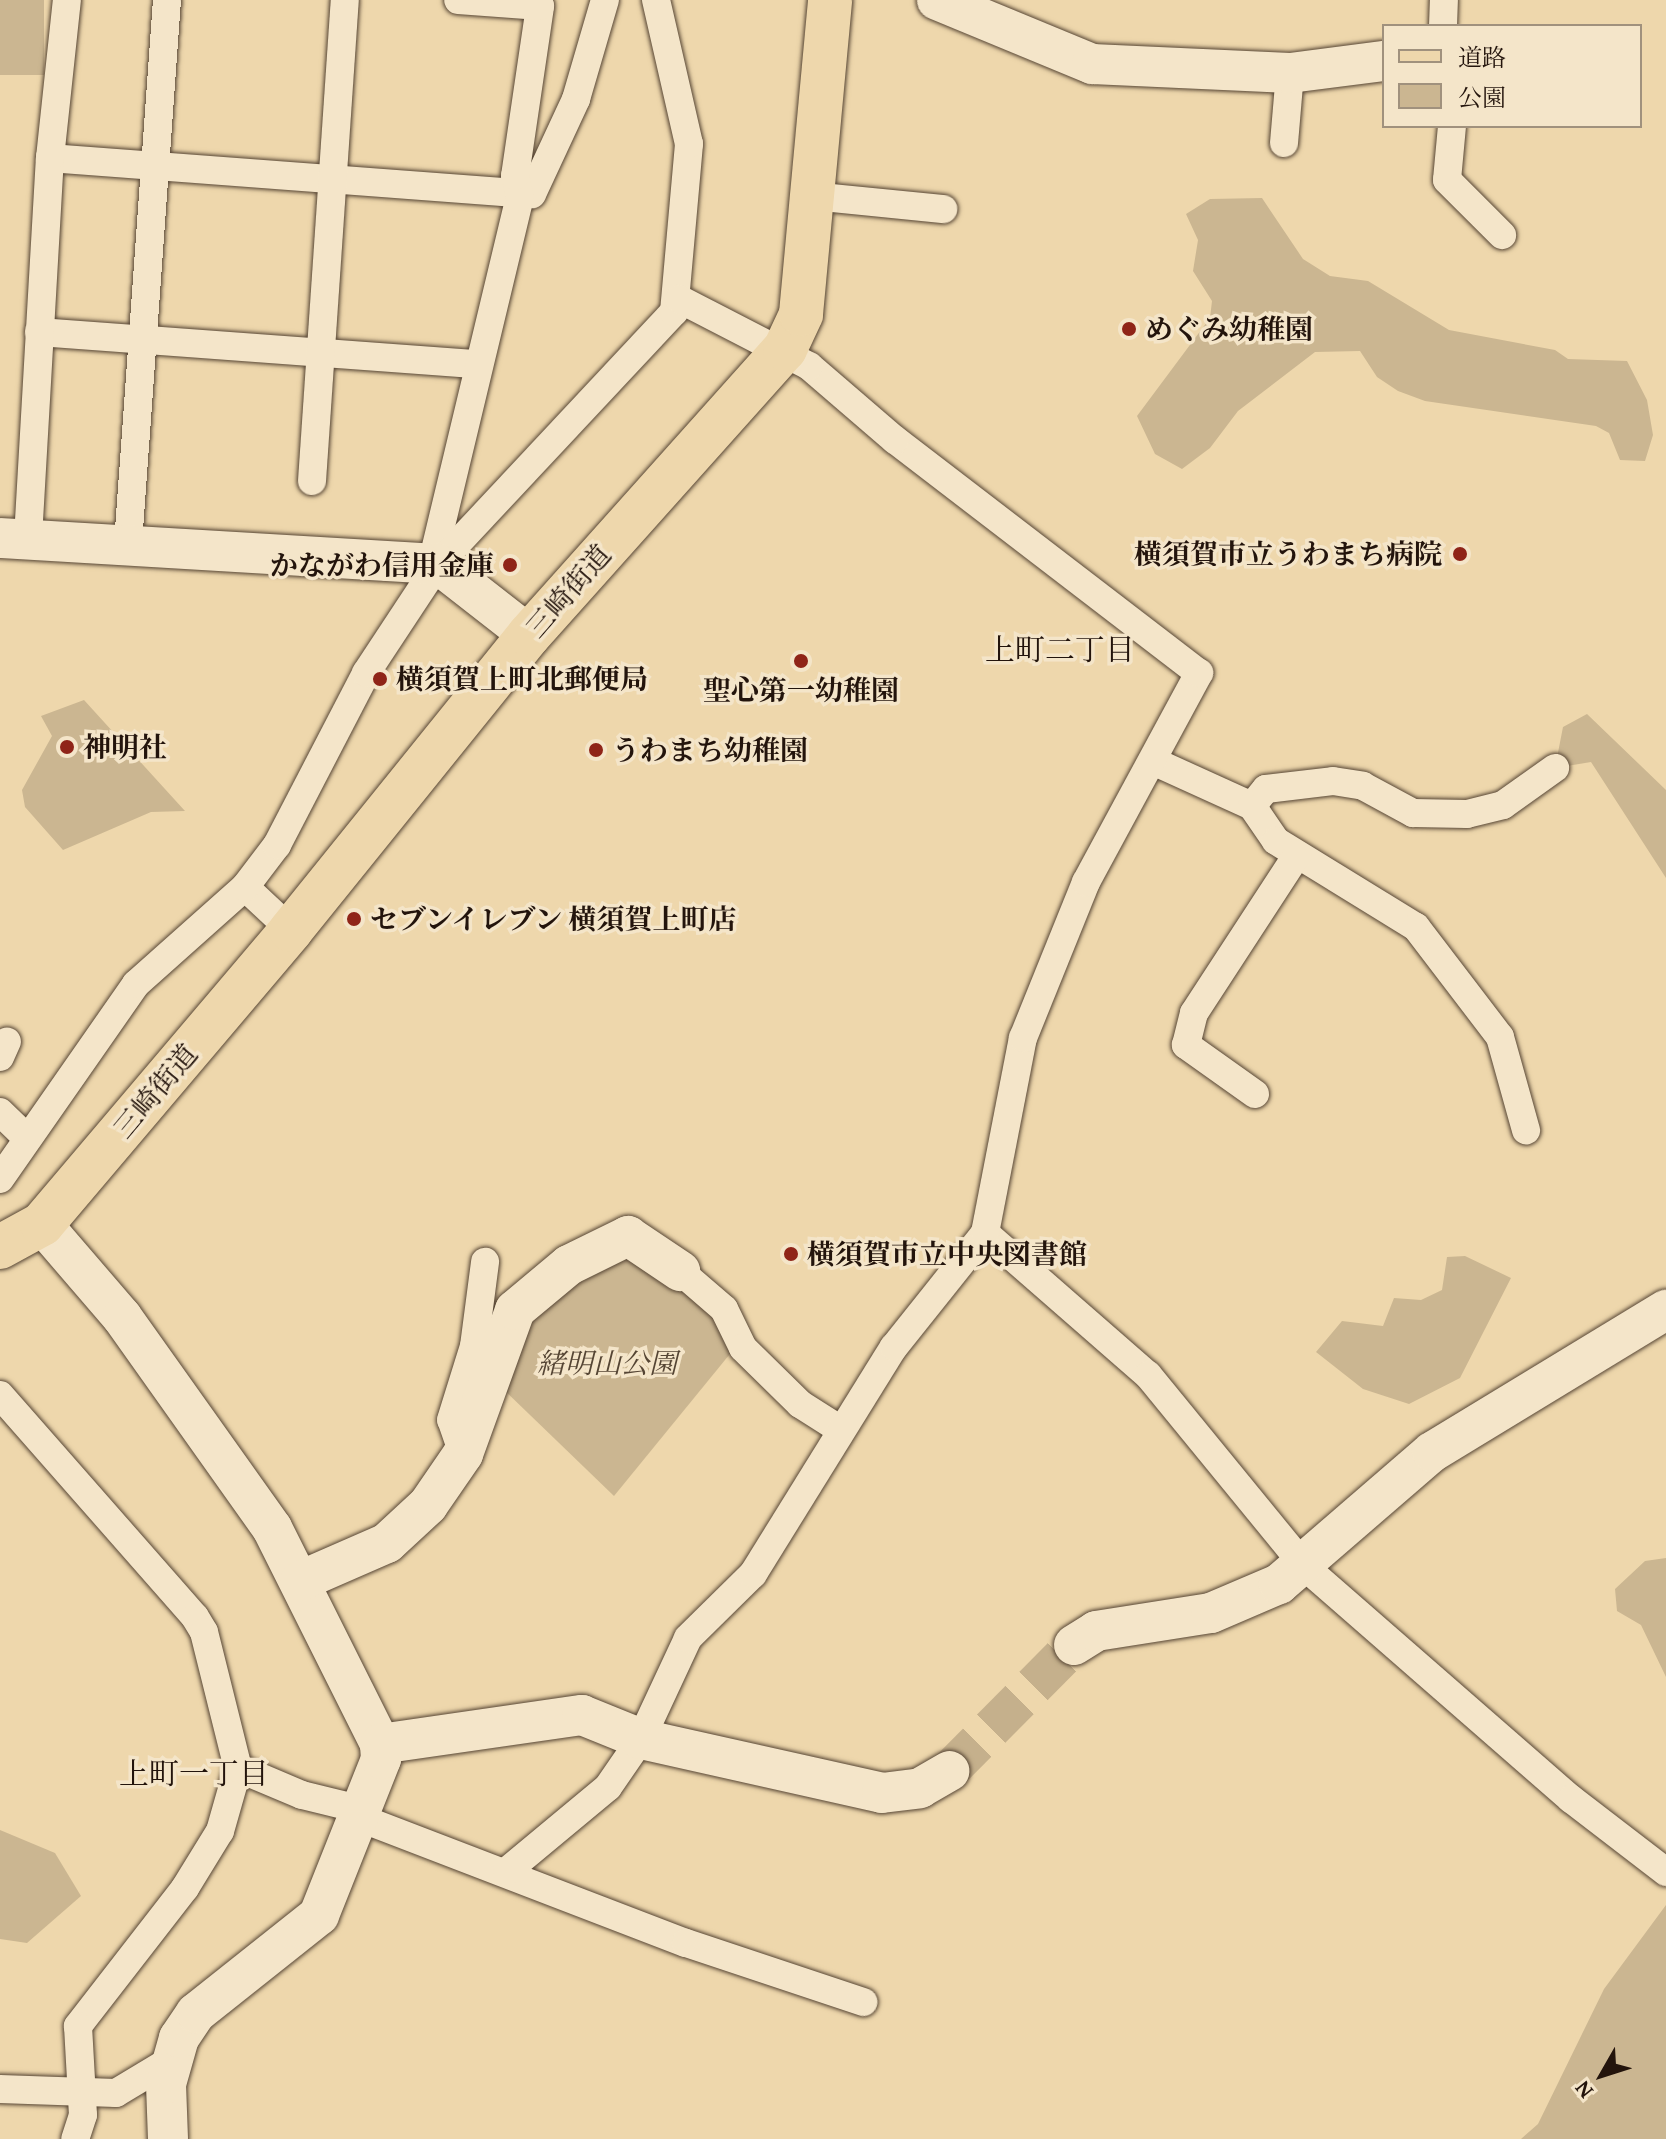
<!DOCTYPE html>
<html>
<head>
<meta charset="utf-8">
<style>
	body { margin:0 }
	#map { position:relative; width:1666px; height:2139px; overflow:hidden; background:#eed7ac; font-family:"Gentium Book Plus","Noto Serif JP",serif }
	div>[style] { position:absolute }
	.green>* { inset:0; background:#cbb691; transform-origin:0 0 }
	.secondary-tunnel>* { height:40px; margin-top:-20px; transform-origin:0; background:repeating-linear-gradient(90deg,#c5b08c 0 40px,transparent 0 60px) }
	.roads { filter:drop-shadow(0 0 2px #564534) drop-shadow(0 0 2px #564534) }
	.street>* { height:28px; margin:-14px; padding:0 14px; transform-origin:14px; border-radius:14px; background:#f4e5c9 }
	.secondary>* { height:40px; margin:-20px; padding:0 20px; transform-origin:20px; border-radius:20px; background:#f4e5c9 }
	.primary>* { height:44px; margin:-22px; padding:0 22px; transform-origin:22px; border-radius:22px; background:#eed7ac }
	.dots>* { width:22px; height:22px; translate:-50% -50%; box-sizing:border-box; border:4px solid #f4e5c9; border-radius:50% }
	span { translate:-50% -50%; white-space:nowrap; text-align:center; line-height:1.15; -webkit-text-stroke:7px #f4e5c9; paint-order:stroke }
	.poi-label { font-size:28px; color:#23140c; font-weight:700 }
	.left { translate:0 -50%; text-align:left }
	.right { translate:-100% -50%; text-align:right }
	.street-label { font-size:28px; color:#23140c }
	.park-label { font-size:28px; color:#554534; font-style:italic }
	.neighbourhood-label { font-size:30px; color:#23140c }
	.legend { position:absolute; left:1382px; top:24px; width:260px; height:104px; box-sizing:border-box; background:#f4e5c9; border:2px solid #a0917d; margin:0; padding:10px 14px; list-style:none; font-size:24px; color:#23140c }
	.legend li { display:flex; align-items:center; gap:16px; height:40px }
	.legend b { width:40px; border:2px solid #a0917d }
	.north { position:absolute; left:1562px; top:2035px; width:80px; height:80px; -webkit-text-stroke:6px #f4e5c9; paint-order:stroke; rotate:231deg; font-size:22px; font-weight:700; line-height:32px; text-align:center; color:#23140c }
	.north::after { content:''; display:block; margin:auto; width:28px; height:36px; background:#23140c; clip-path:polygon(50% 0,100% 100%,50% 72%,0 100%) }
</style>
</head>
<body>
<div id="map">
	<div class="green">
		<div style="left:0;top:0;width:44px;height:75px"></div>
		<div style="clip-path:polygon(1262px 198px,1303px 259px,1330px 276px,1368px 281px,1449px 330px,1555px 350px,1568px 359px,1627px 361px,1647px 400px,1653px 435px,1645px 461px,1620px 460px,1609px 433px,1596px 426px,1425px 401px,1398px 391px,1377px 377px,1360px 351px,1315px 352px,1238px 411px,1210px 448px,1182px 469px,1155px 454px,1137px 416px,1210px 318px,1212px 301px,1193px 271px,1198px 240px,1186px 214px,1210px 199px)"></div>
		<div style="clip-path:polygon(84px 700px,185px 811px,151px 812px,63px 850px,25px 807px,22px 790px,52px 736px,41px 716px)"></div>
		<div style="clip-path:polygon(1587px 714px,1666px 790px,1666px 878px,1591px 762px,1555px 768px,1563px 727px)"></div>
		<div style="clip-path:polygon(638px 1252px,717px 1316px,734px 1349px,614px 1496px,500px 1386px,540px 1297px)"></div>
		<div style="clip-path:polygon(1465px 1256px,1511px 1278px,1460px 1378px,1409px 1404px,1363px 1389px,1316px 1352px,1342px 1321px,1383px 1326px,1394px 1298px,1421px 1300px,1442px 1290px,1447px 1257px)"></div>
		<div style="clip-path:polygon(1666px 1558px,1666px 1677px,1641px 1625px,1617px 1611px,1615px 1589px,1645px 1561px)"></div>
		<div style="clip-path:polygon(0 1830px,55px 1853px,81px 1896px,27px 1943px,0 1939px)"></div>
		<div style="clip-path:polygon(1666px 1905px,1666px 2139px,1521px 2139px,1538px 2124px,1604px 1989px)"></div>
	</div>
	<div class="secondary-tunnel">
		<div style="left:949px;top:1771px;width:177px;rotate:-45.2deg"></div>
	</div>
	<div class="roads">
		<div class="street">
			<div style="left:1443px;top:26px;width:26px;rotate:-88deg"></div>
			<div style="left:1452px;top:126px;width:54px;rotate:95.3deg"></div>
			<div style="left:1447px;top:180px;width:78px;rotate:45deg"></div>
			<div style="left:1284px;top:143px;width:70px;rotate:-85.1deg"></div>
			<div style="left:50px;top:158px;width:483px;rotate:4.3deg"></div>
			<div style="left:532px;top:194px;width:105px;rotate:-65.1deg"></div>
			<div style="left:576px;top:99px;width:103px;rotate:-73.7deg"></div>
			<div style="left:812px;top:196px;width:132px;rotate:5.7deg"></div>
			<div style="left:39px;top:332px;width:439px;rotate:4.2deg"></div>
			<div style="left:312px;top:481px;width:482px;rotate:-86.1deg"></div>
			<div style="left:28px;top:538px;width:381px;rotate:-86.7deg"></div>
			<div style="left:50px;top:158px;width:159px;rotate:-83.9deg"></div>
			<div style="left:128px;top:544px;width:545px;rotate:-85.9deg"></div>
			<div style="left:432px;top:563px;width:376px;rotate:-76.5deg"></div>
			<div style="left:520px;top:197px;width:22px;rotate:-103deg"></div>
			<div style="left:515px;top:176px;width:172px;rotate:-81.6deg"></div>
			<div style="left:540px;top:6px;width:82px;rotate:-175.8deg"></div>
			<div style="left:1155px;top:762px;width:107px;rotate:24.4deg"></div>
			<div style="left:1252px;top:806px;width:42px;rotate:55.6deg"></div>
			<div style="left:1276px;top:841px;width:164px;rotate:31.6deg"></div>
			<div style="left:1416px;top:927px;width:138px;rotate:52.6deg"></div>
			<div style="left:1500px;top:1037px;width:97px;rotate:74.4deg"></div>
			<div style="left:1252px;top:806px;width:22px;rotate:-51deg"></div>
			<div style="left:1266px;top:789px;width:67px;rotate:-6.8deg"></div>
			<div style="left:1333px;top:781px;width:30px;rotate:9deg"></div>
			<div style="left:1363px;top:786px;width:57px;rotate:28.4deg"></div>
			<div style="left:1413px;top:813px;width:54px;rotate:1.1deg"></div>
			<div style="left:1467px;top:814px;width:37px;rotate:-14deg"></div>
			<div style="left:1503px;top:805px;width:64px;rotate:-35.4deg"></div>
			<div style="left:245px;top:887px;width:63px;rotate:43.1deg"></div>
			<div style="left:0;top:1057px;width:17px;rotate:-66deg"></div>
			<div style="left:1255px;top:1094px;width:85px;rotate:-144.6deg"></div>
			<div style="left:1186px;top:1045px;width:33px;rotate:-76deg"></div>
			<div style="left:1194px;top:1013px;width:189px;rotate:-56.9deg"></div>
			<div style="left:0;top:1112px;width:37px;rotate:44deg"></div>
			<div style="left:0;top:1179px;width:238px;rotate:-55.1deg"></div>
			<div style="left:136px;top:984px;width:146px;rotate:-41.7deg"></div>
			<div style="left:245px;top:887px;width:53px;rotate:-52.7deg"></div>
			<div style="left:277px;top:845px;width:194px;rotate:-62.6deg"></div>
			<div style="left:366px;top:673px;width:131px;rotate:-56.6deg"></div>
			<div style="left:438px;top:564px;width:345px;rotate:-46.9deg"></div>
			<div style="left:674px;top:312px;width:169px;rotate:-84.9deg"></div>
			<div style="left:689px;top:144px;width:148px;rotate:-102.9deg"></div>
			<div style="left:985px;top:1233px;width:216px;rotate:41.1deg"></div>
			<div style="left:1148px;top:1375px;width:248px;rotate:50.7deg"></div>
			<div style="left:1305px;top:1567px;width:353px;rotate:41.1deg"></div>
			<div style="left:1571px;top:1799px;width:120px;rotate:37.5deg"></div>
			<div style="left:680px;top:1271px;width:58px;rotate:40.8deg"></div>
			<div style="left:724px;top:1309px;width:43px;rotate:64deg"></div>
			<div style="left:743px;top:1348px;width:80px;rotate:44.5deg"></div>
			<div style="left:800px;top:1404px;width:49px;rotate:32.4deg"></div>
			<div style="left:0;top:1395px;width:295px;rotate:48.7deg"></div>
			<div style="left:195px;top:1617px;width:17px;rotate:59deg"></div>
			<div style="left:204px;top:1632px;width:140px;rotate:76deg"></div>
			<div style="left:238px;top:1768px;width:66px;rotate:105.9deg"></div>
			<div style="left:220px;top:1831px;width:67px;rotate:121.6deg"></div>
			<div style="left:185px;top:1888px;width:175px;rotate:127.8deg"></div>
			<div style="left:78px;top:2026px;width:89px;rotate:86.8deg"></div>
			<div style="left:83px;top:2115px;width:25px;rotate:108deg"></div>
			<div style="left:463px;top:1454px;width:36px;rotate:-109deg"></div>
			<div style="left:451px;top:1420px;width:77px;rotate:-72.7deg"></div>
			<div style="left:474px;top:1346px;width:85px;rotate:-82.5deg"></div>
			<div style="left:238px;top:1768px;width:69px;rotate:22.9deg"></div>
			<div style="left:302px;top:1795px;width:63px;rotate:13.8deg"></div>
			<div style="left:360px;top:1818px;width:349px;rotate:21deg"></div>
			<div style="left:686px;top:1943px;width:187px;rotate:18.4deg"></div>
			<div style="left:507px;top:1871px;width:131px;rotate:-39.7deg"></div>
			<div style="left:608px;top:1787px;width:58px;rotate:-55.5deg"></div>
			<div style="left:641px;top:1739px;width:111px;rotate:-65deg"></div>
			<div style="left:688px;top:1638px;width:91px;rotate:-44.6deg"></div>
			<div style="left:753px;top:1574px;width:267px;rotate:-58.2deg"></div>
			<div style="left:894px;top:1347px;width:146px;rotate:-51.4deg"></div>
			<div style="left:985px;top:1233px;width:199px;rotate:-79deg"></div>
			<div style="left:1023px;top:1038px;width:168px;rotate:-68deg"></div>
			<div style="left:1086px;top:882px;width:238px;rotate:-61.6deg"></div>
			<div style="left:1199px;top:673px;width:383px;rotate:-142.5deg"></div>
			<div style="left:895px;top:440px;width:113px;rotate:-139.3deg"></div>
			<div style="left:809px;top:366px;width:146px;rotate:-152.7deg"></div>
			<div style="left:0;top:2089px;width:116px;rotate:2deg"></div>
			<div style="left:116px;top:2093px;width:64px;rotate:-31deg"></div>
		</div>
		<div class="secondary">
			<div style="left:937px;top:0;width:168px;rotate:22.4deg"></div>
			<div style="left:1092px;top:64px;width:198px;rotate:2.6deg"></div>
			<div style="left:1290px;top:73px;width:95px;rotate:-7.3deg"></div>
			<div style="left:0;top:538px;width:439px;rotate:3.4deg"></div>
			<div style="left:438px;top:564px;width:115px;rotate:38deg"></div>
			<div style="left:42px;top:1224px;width:123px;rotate:49.3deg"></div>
			<div style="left:122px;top:1317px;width:259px;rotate:54.6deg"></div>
			<div style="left:272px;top:1528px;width:241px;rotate:63.4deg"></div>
			<div style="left:300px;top:1581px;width:95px;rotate:-23.6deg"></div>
			<div style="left:387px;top:1543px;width:56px;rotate:-42.8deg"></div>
			<div style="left:428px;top:1505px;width:62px;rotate:-55.5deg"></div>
			<div style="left:463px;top:1454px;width:153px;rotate:-70.1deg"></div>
			<div style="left:515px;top:1310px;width:70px;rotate:-39.8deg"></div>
			<div style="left:569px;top:1265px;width:66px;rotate:-26.2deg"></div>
			<div style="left:628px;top:1236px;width:63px;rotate:33.9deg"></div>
			<div style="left:1074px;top:1645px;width:26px;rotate:-32deg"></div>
			<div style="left:1096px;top:1631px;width:116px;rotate:-8.9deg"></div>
			<div style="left:1211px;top:1613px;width:74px;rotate:-23.1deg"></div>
			<div style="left:1279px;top:1584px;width:202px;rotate:-40.8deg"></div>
			<div style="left:1432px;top:1452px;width:274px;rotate:-31.3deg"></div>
			<div style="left:168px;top:2139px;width:55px;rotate:-92.1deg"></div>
			<div style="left:166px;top:2084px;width:48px;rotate:-74.2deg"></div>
			<div style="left:179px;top:2038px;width:30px;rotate:-56deg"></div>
			<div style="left:196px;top:2013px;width:157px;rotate:-38.5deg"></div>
			<div style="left:319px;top:1915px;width:168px;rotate:-68.3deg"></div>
			<div style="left:381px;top:1759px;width:15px;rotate:-94deg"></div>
			<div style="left:380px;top:1744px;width:204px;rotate:-8.2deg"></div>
			<div style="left:582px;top:1715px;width:64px;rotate:22.1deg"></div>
			<div style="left:641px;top:1739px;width:247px;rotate:12.6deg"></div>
			<div style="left:882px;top:1793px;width:38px;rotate:-7deg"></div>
			<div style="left:920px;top:1788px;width:34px;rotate:-30deg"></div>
		</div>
		<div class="primary">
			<div style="left:0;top:1247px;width:48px;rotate:-28.7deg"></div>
			<div style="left:42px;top:1224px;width:385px;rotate:-49.7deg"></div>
			<div style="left:291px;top:930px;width:379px;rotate:-51.1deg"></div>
			<div style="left:529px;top:635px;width:384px;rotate:-48.2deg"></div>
			<div style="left:785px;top:349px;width:38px;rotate:-65deg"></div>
			<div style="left:801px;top:314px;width:315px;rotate:-84.7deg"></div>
		</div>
	</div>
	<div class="dots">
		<div style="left:1129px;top:329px;background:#8f2418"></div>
		<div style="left:1460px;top:554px;background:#8f2418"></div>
		<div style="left:510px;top:565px;background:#8f2418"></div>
		<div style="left:801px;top:661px;background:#8f2418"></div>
		<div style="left:380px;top:679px;background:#8f2418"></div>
		<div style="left:67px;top:747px;background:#8f2418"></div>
		<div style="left:596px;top:750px;background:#8f2418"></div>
		<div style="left:354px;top:919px;background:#8f2418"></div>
		<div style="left:791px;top:1254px;background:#8f2418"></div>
	</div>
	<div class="poi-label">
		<span class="left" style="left:1145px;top:329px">めぐみ幼稚園</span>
		<span class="right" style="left:1442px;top:554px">横須賀市立うわまち病院</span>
		<span class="right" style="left:494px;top:565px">かながわ信用金庫</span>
		<span class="left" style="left:396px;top:679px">横須賀上町北郵便局</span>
		<span style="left:801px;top:690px">聖心第一幼稚園</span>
		<span class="left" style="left:83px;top:747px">神明社</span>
		<span class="left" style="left:612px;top:750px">うわまち幼稚園</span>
		<span class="left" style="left:370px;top:919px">セブンイレブン 横須賀上町店</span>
		<span class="left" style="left:807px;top:1254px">横須賀市立中央図書館</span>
	</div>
	<div class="street-label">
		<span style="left:568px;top:591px;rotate:-49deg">三崎街道</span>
		<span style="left:155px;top:1091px;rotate:-50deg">三崎街道</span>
	</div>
	<div class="park-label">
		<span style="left:607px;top:1363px">緒明山公園</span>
	</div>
	<div class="neighbourhood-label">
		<span style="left:1060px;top:649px">上町二丁目</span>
		<span style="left:194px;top:1773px">上町一丁目</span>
	</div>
	<ul class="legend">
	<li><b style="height:10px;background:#eed7ac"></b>道路</li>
	<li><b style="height:22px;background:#cbb691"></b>公園</li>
	</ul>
	<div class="north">N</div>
</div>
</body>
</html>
